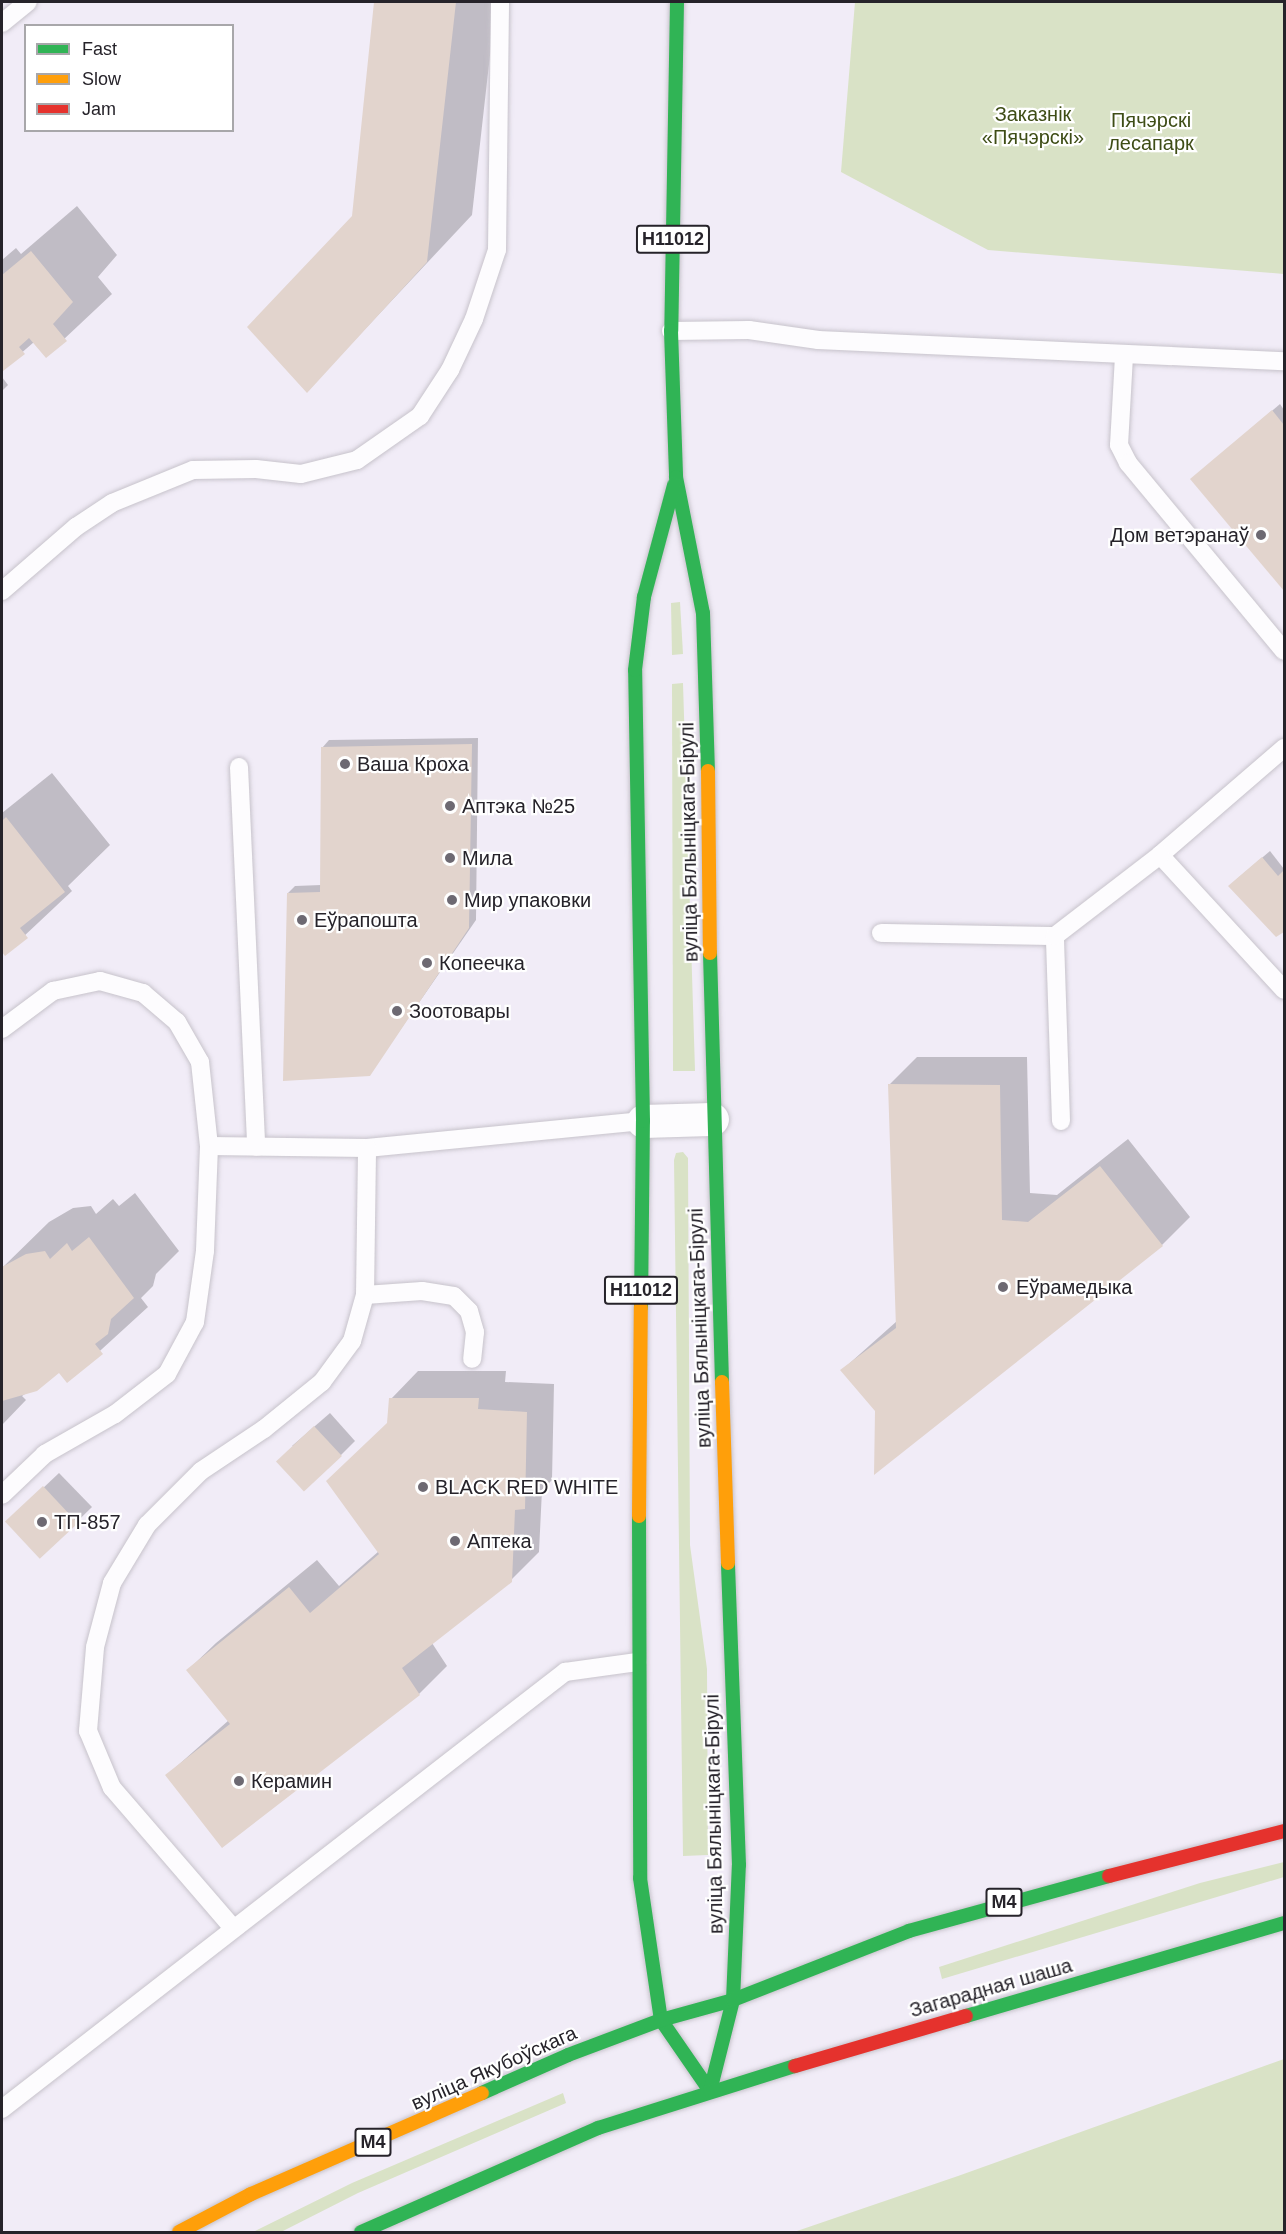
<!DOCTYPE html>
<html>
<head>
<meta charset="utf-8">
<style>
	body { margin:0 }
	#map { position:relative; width:1286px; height:2234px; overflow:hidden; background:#f1ecf7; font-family:Arial,sans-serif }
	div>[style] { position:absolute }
	.green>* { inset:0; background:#d9e2c6 }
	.shadow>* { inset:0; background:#0003 }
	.building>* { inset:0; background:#e2d4cd; transform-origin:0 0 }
	.roads { filter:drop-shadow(0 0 2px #c7c3cb) drop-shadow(0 0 2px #c7c3cb) }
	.lane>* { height:18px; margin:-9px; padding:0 9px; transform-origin:9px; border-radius:9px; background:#fdfcfe }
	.street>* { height:33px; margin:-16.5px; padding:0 16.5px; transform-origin:16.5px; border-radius:16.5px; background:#fdfcfe }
	.fast>* { height:14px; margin:-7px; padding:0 7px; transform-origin:7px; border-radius:7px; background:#30b455 }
	.slow>* { height:14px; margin:-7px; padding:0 7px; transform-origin:7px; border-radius:7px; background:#ff9f0a }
	.jam>* { height:14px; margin:-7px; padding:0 7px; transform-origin:7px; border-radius:7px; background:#e5322d }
	.dots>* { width:16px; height:16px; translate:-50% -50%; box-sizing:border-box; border:3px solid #fff; border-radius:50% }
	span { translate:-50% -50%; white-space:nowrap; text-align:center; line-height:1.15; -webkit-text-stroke:4.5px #fff; paint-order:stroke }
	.shield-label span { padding:2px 4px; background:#fff; border:2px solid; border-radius:4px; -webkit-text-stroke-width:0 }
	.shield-label { font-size:18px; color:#26232a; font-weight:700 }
	.park-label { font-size:20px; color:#3e4d16 }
	.poi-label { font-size:20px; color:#26232a }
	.right { translate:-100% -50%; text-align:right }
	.left { translate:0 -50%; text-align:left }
	.street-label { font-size:20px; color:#26232a }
	.frame { position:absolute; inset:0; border:3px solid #26232a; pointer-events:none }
	.legend { position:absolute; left:24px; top:24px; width:210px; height:108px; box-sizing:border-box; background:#fff; border:2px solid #a8a7aa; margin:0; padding:8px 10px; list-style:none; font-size:18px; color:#26232a }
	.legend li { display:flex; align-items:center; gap:12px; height:30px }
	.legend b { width:30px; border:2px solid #a8a7aa }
</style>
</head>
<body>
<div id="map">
	<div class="green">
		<div style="clip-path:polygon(855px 2px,1284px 2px,1284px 274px,988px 250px,841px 172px)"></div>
		<div style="clip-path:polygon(680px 602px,683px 654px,672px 655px,671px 603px)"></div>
		<div style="clip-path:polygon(683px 683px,695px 1071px,673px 1071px,672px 684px)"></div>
		<div style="clip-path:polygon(683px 1152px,688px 1158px,690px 1545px,707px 1669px,708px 1855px,683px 1856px,674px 1160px,676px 1153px)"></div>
		<div style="clip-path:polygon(1284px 1862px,1284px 1877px,942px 1979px,939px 1967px,1200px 1883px)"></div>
		<div style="clip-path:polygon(1284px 2059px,1284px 2232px,794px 2232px,958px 2176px)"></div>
		<div style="clip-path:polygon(563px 2093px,566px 2103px,358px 2193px,281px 2232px,253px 2232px,352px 2183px)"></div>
	</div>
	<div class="shadow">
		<div style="clip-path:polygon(375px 2px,496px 2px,472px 215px,307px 391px,353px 217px)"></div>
		<div style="clip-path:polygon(77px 206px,117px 255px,98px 277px,112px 294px,46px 356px,34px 342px,3px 369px,2px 260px,16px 248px,21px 254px)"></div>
		<div style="clip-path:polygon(2px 377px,8px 385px,2px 391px)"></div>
		<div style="clip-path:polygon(1280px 404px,1284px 410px,1284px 589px,1192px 479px)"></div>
		<div style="clip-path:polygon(478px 738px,476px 920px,369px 1075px,288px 893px,295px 886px,321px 885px,322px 748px,329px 740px)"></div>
		<div style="clip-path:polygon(52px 773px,110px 845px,68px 886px,72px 891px,5px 954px,2px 950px,2px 813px)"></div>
		<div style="clip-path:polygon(1270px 851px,1284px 869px,1284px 930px,1276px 935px,1237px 879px)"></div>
		<div style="clip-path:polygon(917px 1057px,1027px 1057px,1030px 1193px,1057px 1195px,1128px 1139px,1190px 1217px,1162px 1245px,876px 1472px,876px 1411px,842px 1370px,897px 1321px,889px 1085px)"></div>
		<div style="clip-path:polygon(135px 1193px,179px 1251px,156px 1274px,153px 1286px,141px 1298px,148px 1307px,67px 1381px,59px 1371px,22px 1396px,26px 1400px,2px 1425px,2px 1268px,49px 1222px,73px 1208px,91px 1206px,96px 1214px,113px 1199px,119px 1206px)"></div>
		<div style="clip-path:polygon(418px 1371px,506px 1371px,505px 1382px,554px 1384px,552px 1480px,542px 1490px,539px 1552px,511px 1580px,432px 1643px,447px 1666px,419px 1694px,222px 1846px,167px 1775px,229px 1720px,188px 1670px,216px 1643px,317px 1560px,339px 1586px,379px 1551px,391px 1399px)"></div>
		<div style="clip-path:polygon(330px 1413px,355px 1441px,341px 1455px,292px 1446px)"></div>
		<div style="clip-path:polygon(59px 1473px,92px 1507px,42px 1556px,23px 1507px)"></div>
	</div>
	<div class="building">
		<div style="clip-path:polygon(374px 2px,456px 2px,427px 262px,307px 393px,247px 327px,352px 216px)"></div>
		<div style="clip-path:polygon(31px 251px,73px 302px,53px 324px,67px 341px,46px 358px,29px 338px,19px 347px,25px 354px,3px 371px,2px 275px)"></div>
		<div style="clip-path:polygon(1272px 410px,1284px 425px,1284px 591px,1190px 479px)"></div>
		<div style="clip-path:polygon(472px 744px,469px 928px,370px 1076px,283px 1081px,287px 893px,320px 892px,321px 747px)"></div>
		<div style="clip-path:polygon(6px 817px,65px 892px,20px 928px,28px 938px,5px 956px,2px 952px,2px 821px)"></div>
		<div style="clip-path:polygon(1262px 857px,1278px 876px,1284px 870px,1284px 932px,1276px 937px,1228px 886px)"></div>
		<div style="clip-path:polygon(888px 1084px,1000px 1085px,1002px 1220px,1028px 1222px,1100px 1166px,1163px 1246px,874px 1475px,875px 1411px,840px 1370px,896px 1328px)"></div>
		<div style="clip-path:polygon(89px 1237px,134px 1298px,111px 1319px,108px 1334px,95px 1344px,103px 1354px,67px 1383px,59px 1373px,37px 1391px,2px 1401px,2px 1267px,26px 1254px,45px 1251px,50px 1259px,67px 1243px,72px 1251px)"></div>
		<div style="clip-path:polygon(389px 1398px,479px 1398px,478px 1409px,527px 1412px,525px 1509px,515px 1510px,512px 1582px,402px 1668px,420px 1695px,222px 1848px,165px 1775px,230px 1724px,186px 1670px,289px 1587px,310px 1613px,379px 1554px,326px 1481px,387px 1423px)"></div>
		<div style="left:314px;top:1426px;width:41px;height:52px;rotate:47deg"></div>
		<div style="left:43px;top:1486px;width:51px;height:52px;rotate:47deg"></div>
	</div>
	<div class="roads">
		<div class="lane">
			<div style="left:2px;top:23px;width:33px;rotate:-39deg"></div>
			<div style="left:671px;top:331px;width:78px;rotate:-0.7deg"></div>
			<div style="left:749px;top:330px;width:70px;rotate:8.2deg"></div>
			<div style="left:818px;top:340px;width:466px;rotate:2.6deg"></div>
			<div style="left:1124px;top:356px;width:89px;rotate:93.2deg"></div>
			<div style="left:1119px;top:445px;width:20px;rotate:63deg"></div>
			<div style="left:1128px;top:463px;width:244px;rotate:50.3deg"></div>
			<div style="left:2px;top:591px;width:98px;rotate:-40.9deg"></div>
			<div style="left:76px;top:527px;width:43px;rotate:-33.7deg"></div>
			<div style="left:112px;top:503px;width:87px;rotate:-22.2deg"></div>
			<div style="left:193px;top:470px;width:63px;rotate:-0.9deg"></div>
			<div style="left:256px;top:469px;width:45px;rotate:6.3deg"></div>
			<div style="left:301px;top:474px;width:58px;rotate:-14deg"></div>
			<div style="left:357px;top:460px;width:77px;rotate:-34.9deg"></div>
			<div style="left:420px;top:416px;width:55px;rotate:-56.9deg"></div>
			<div style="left:450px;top:370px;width:56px;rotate:-64.8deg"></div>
			<div style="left:474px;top:319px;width:73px;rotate:-71.6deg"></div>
			<div style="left:497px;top:250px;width:248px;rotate:-89.3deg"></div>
			<div style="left:1284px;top:748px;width:164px;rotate:139.2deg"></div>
			<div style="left:1160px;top:855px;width:183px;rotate:47.4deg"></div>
			<div style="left:239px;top:767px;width:380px;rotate:87.4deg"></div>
			<div style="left:881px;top:933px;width:174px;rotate:1deg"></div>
			<div style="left:2px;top:1029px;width:64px;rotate:-36.7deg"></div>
			<div style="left:53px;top:991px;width:48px;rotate:-12deg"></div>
			<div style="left:100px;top:981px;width:45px;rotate:15.6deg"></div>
			<div style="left:143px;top:993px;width:45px;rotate:40.5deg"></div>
			<div style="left:177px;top:1022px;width:46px;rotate:60.1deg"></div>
			<div style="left:200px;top:1062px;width:84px;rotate:83.9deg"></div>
			<div style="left:209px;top:1146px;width:105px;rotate:92.2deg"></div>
			<div style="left:205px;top:1251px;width:72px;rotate:98deg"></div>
			<div style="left:195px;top:1322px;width:59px;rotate:118.3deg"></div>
			<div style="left:167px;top:1374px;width:66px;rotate:142.4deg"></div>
			<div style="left:115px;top:1414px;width:81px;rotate:150.3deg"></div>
			<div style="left:45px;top:1454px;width:59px;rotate:136.4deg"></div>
			<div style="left:1061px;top:1121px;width:185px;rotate:-91.9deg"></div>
			<div style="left:1055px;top:936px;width:133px;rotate:-37.6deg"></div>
			<div style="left:209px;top:1146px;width:158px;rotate:0.7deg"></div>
			<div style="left:367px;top:1148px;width:277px;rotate:-5.6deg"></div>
			<div style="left:365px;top:1295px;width:57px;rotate:-4deg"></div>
			<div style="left:422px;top:1291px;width:32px;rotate:9deg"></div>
			<div style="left:454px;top:1296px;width:21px;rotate:45deg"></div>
			<div style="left:469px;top:1311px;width:22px;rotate:74deg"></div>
			<div style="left:475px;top:1332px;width:27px;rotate:96deg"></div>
			<div style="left:233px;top:1928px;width:185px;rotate:-130.8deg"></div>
			<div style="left:112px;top:1788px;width:62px;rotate:-112.8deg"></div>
			<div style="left:88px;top:1731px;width:84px;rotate:-85.2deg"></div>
			<div style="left:95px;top:1647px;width:66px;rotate:-75.1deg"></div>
			<div style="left:112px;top:1583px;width:68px;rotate:-58.9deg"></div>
			<div style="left:147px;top:1525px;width:76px;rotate:-45deg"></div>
			<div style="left:201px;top:1471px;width:76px;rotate:-33.7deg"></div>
			<div style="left:264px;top:1429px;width:75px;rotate:-39deg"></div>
			<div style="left:322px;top:1382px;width:51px;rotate:-53.8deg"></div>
			<div style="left:352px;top:1341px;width:48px;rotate:-74.2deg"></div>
			<div style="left:365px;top:1295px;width:147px;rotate:-89.2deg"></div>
			<div style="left:2px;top:2109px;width:713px;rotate:-37.82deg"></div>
			<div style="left:565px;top:1672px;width:73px;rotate:-7.9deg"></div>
		</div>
		<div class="street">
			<div style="left:643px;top:1121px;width:69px;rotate:-1.7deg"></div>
		</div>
		<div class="fast">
			<div style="left:677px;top:2px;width:329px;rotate:91deg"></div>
			<div style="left:671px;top:331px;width:146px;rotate:88deg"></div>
			<div style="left:676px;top:477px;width:139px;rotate:78.8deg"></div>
			<div style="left:703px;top:613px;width:158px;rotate:88.2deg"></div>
			<div style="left:710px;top:953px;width:429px;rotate:88.4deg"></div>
			<div style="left:641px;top:1307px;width:186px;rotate:-89.4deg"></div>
			<div style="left:643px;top:1121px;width:451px;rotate:-91deg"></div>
			<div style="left:635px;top:670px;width:74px;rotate:-83deg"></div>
			<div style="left:644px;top:597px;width:116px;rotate:-75deg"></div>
			<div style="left:639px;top:1516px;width:362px;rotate:89.8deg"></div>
			<div style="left:640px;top:1878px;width:144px;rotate:81.6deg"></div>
			<div style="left:661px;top:2020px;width:86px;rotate:55.4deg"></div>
			<div style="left:966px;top:2016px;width:331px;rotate:-16.3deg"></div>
			<div style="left:710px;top:2091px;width:94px;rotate:-75.8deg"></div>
			<div style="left:733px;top:2000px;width:135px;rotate:-87.5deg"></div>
			<div style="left:739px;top:1865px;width:302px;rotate:-92.1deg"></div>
			<div style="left:482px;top:2093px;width:94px;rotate:-23.8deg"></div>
			<div style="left:568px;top:2055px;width:99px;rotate:-20.6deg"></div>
			<div style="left:661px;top:2020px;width:75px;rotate:-15.5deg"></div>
			<div style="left:733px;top:2000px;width:189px;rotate:-21.4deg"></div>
			<div style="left:909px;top:1931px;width:207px;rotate:-15.4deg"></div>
			<div style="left:361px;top:2232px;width:259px;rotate:-23.7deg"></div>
			<div style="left:598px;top:2128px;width:207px;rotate:-17.5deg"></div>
		</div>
		<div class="slow">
			<div style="left:708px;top:771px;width:182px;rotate:89.4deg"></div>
			<div style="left:722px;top:1382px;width:181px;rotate:88.1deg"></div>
			<div style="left:639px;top:1516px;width:209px;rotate:-89.5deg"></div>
			<div style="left:179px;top:2232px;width:81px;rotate:-27.8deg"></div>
			<div style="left:251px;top:2194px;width:252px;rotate:-23.6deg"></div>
		</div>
		<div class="jam">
			<div style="left:1109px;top:1876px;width:181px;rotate:-14.4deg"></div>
			<div style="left:795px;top:2066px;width:178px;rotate:-16.3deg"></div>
		</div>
	</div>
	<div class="dots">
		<div style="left:1261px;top:535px;background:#6d6972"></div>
		<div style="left:345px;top:764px;background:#6d6972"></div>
		<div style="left:450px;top:806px;background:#6d6972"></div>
		<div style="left:450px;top:858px;background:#6d6972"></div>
		<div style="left:452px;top:900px;background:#6d6972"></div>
		<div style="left:302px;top:920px;background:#6d6972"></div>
		<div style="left:427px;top:963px;background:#6d6972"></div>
		<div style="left:397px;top:1011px;background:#6d6972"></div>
		<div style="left:1003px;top:1287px;background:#6d6972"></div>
		<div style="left:423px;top:1487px;background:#6d6972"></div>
		<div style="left:42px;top:1522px;background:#6d6972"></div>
		<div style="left:455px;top:1541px;background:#6d6972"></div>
		<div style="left:239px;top:1781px;background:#6d6972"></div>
	</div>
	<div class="shield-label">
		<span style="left:673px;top:239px">Н11012</span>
		<span style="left:641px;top:1290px">Н11012</span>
		<span style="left:1004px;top:1902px">М4</span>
		<span style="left:373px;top:2142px">М4</span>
	</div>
	<div class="park-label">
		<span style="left:1033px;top:126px">Заказнік<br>«Пячэрскі»</span>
		<span style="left:1151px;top:132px">Пячэрскі<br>лесапарк</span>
	</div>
	<div class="poi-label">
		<span class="right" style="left:1249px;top:535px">Дом ветэранаў</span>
		<span class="left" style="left:357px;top:764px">Ваша Кроха</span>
		<span class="left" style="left:462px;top:806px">Аптэка №25</span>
		<span class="left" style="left:462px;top:858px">Мила</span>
		<span class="left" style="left:464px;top:900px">Мир упаковки</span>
		<span class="left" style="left:314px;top:920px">Еўрапошта</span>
		<span class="left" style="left:439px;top:963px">Копеечка</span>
		<span class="left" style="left:409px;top:1011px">Зоотовары</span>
		<span class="left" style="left:1016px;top:1287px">Еўрамедыка</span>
		<span class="left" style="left:435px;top:1487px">BLACK RED WHITE</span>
		<span class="left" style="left:54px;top:1522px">ТП-857</span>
		<span class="left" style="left:467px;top:1541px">Аптека</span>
		<span class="left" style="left:251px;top:1781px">Керамин</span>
	</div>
	<div class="street-label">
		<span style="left:689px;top:842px;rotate:-91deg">вуліца Бялыніцкага-Бірулі</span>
		<span style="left:700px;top:1328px;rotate:-92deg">вуліца Бялыніцкага-Бірулі</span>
		<span style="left:714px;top:1814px;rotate:-91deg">вуліца Бялыніцкага-Бірулі</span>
		<span style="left:991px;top:1988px;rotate:-16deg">Загарадная шаша</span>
		<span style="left:494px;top:2068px;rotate:-24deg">вуліца Якубоўскага</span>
	</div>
	<div class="frame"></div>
	<ul class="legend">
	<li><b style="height:8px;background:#30b455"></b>Fast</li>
	<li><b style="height:8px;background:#ff9f0a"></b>Slow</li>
	<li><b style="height:8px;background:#e5322d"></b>Jam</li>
	</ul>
</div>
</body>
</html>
